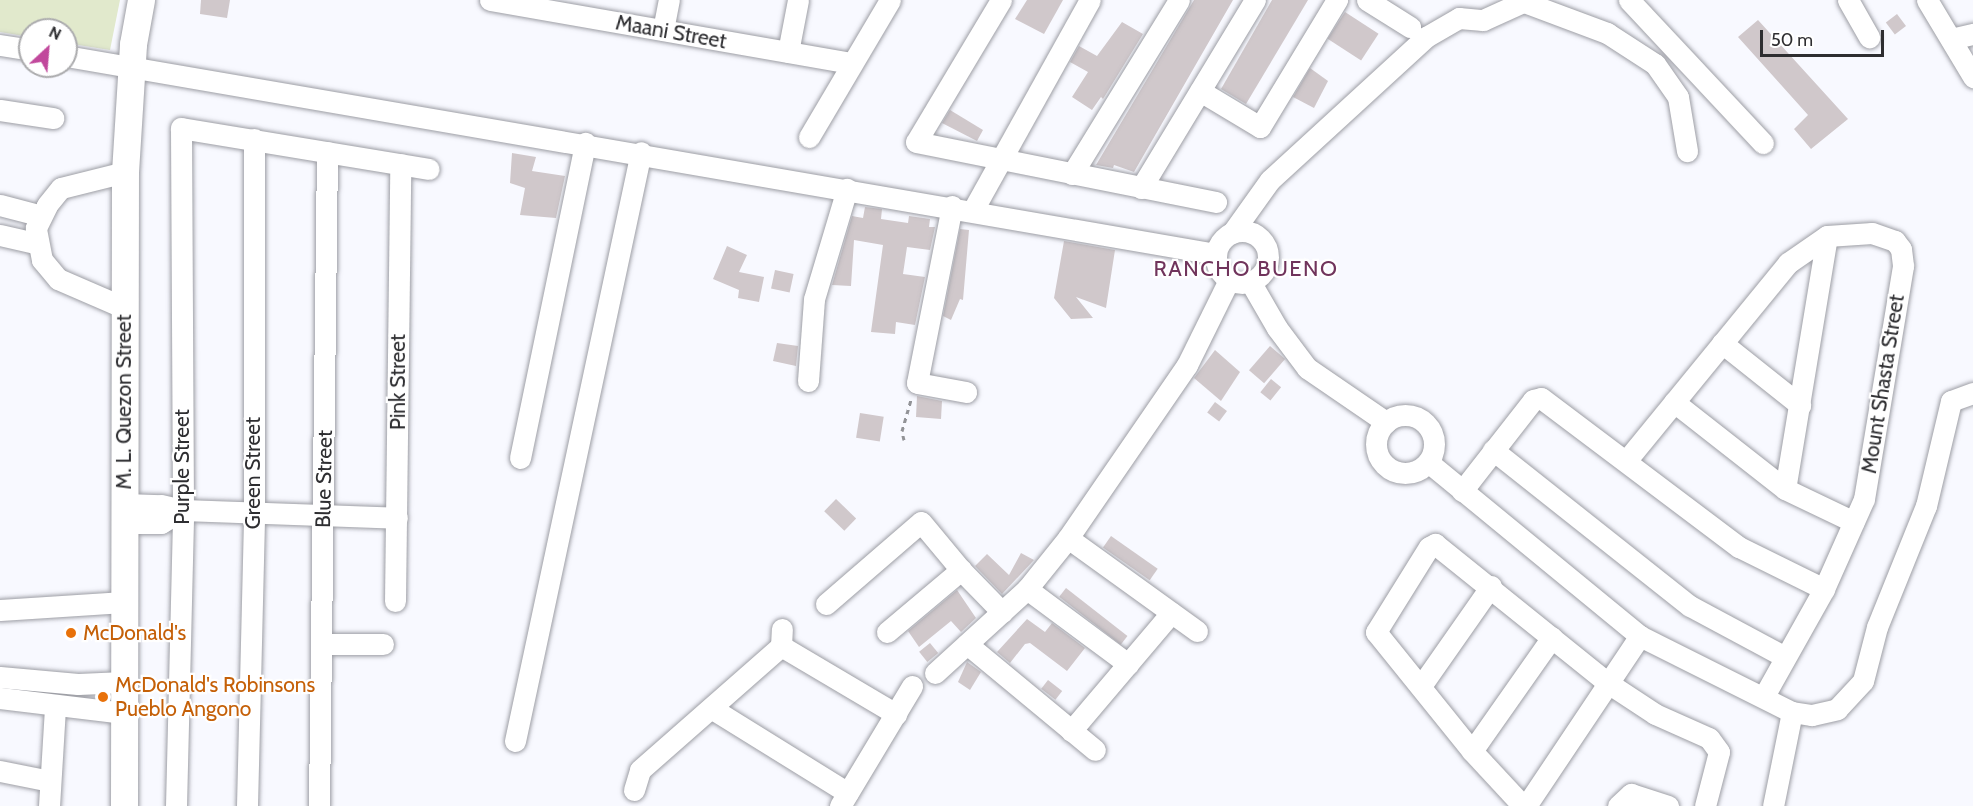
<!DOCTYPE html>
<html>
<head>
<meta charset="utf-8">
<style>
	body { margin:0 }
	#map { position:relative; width:1973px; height:806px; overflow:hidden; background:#f8f9ff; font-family:Cabin,sans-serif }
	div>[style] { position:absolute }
	.green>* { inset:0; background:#e1e9cc }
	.building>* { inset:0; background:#d0c8cb; transform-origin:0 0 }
	.path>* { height:3px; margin-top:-1.5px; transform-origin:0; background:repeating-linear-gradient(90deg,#929397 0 4.5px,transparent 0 9px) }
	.roads { filter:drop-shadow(0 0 2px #9d9ea5) drop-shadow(0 0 2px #9d9ea5) }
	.minor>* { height:21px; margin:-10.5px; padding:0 10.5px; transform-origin:10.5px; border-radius:10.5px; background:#fff }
	.minor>.ring { margin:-10.5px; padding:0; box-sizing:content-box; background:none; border:21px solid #fff; border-radius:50% }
	.major>* { height:27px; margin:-13.5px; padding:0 13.5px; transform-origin:13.5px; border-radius:13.5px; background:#fff }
	.dots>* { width:16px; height:16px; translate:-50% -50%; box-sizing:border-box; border:3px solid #fff; border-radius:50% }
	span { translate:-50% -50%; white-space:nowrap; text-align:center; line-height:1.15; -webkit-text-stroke:4.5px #fff; paint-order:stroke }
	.street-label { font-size:21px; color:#2e2e31 }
	.food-label { font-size:21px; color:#c56008 }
	.left { translate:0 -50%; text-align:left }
	.neighbourhood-label { font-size:22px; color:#70345c; letter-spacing:1.5px }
	.north { position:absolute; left:18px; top:18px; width:60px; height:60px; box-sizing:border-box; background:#fff; border:2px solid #ababad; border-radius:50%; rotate:26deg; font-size:16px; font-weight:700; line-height:24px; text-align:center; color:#2e2e31 }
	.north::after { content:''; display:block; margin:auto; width:21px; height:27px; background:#c1489c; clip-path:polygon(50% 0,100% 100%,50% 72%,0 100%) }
	.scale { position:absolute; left:1760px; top:30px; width:124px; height:27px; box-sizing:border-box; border:3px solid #2e2e31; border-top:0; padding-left:8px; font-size:18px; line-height:21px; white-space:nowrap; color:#2e2e31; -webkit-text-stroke:4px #fff; paint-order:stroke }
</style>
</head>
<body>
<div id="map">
	<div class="green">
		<div style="clip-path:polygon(0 0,120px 0,110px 50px,66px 43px,66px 30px,30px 30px,30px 37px,0 32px)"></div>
	</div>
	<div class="building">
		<div style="clip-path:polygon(201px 0,230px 0,227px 18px,200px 14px)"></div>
		<div style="clip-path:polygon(1027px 0,1063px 0,1044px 34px,1015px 19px)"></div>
		<div style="clip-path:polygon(1194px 0,1233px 0,1134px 172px,1114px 165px,1113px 168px,1096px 165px)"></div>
		<div style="clip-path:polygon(1272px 0,1308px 0,1246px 104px,1221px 89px)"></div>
		<div style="left:1345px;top:12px;width:40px;height:32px;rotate:33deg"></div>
		<div style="left:1897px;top:14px;width:15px;height:14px;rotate:53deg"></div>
		<div style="clip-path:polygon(1758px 20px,1848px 119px,1811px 149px,1794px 129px,1808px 115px,1738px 37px)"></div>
		<div style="clip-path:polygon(1122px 22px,1143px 34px,1103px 99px,1101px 97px,1092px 110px,1072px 97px,1088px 72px,1070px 62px,1079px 46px,1097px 56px)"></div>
		<div style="clip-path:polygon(1310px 68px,1328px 81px,1314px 108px,1293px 97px)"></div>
		<div style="clip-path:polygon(950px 110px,983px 130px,977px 141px,942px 123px)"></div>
		<div style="clip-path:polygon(512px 153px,536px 157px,532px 171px,565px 176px,556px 218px,520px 215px,525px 188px,510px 183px)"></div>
		<div style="clip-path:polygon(865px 207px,882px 209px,881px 219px,908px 223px,909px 216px,930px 219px,929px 227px,935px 227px,930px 250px,907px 247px,903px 274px,925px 277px,915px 325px,896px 322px,895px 334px,871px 332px,883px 245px,854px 240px,851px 286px,832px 285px,852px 216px,863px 218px)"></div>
		<div style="clip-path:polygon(960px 229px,969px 230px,963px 300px,960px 299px,951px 320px,943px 316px)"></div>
		<div style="clip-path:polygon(1064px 241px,1115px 250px,1106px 308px,1076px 297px,1093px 318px,1071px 319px,1054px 298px)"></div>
		<div style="clip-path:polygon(727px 246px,747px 255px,739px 272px,764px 277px,759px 302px,738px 298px,739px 290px,713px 279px)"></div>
		<div style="left:775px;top:270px;width:19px;height:19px;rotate:12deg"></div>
		<div style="clip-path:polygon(777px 343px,798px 346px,796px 366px,773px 361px)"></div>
		<div style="left:1270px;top:346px;width:20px;height:32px;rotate:41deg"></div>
		<div style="clip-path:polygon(1215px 350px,1240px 372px,1221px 401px,1194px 378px)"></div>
		<div style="left:1271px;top:379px;width:13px;height:17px;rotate:39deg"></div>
		<div style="clip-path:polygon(917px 396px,942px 401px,941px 419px,916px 417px)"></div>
		<div style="left:1215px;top:402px;width:15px;height:13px;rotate:37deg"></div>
		<div style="left:860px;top:413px;width:24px;height:25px;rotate:9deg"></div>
		<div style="left:836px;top:499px;width:28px;height:17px;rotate:44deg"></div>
		<div style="left:1111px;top:536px;width:57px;height:14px;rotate:35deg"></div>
		<div style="clip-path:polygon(1021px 553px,1034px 560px,1002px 594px,975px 566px,987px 554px,1009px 575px)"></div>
		<div style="left:1066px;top:588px;width:78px;height:11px;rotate:38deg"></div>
		<div style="clip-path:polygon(957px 590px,976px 618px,961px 632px,951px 621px,919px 647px,908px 631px)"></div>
		<div style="clip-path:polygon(1027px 619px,1045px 632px,1052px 623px,1085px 648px,1067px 671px,1030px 643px,1025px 644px,1010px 663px,997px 652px)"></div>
		<div style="left:930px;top:643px;width:13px;height:14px;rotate:51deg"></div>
		<div style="clip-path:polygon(967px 662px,981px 672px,970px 690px,958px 682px)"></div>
		<div style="left:1048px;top:680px;width:18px;height:11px;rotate:38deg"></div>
	</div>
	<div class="path">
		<div style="left:904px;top:440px;width:9px;rotate:-103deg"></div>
		<div style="left:902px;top:431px;width:33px;rotate:-74deg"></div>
	</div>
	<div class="roads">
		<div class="minor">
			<div style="left:490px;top:0;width:367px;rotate:9.9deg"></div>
			<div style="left:1001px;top:0;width:165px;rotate:120.9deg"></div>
			<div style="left:916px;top:142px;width:306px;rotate:11.3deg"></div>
			<div style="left:1367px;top:0;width:51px;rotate:32.1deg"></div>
			<div style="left:1629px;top:0;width:196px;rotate:46.9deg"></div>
			<div style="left:1848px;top:0;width:43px;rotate:60.4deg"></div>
			<div style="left:1927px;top:0;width:90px;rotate:59.1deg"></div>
			<div style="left:1524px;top:2px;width:89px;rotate:20.5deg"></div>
			<div style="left:1607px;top:33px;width:57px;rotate:32.9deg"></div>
			<div style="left:1655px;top:64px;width:40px;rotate:55.1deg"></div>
			<div style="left:1678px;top:97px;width:55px;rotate:80.5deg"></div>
			<div style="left:663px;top:30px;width:31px;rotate:-79deg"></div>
			<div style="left:1951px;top:39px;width:23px;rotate:-13deg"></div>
			<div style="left:0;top:45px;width:30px;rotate:9deg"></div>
			<div style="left:788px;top:52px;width:53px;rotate:-79.1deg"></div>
			<div style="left:66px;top:56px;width:1167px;rotate:9.77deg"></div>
			<div style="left:1200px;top:91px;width:70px;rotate:31deg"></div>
			<div style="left:1260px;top:127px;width:149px;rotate:-58.8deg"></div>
			<div style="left:0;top:110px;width:54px;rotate:8.6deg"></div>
			<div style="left:809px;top:137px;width:159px;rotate:-59.4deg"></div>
			<div style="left:1072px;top:174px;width:204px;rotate:-58.4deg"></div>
			<div style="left:1141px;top:188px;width:220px;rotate:-58.8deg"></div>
			<div style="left:0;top:205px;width:43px;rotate:14.7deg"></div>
			<div style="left:952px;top:206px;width:180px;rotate:101.2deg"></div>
			<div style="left:917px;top:383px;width:50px;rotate:10.4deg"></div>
			<div style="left:973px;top:210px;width:240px;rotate:-60.9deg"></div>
			<div class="ring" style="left:1216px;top:231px;width:31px;height:31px"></div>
			<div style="left:1232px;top:233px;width:65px;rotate:-54.4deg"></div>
			<div style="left:1270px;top:180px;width:212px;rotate:-42.5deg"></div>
			<div style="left:1426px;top:37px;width:38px;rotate:-30deg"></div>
			<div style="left:1459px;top:18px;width:24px;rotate:5deg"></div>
			<div style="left:1483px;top:20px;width:48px;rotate:-24.4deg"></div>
			<div style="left:0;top:235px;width:37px;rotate:13deg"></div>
			<div style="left:1827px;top:236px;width:256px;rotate:99.4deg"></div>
			<div style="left:1785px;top:489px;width:76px;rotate:25.6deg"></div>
			<div style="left:1251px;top:283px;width:52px;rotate:60deg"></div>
			<div style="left:1277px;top:328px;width:50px;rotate:53.1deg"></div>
			<div style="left:1307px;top:368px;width:96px;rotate:34.4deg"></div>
			<div style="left:125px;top:308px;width:73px;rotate:-156.6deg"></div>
			<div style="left:58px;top:279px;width:25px;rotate:-130deg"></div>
			<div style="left:42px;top:260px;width:33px;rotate:-101deg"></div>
			<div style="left:36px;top:228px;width:25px;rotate:-64deg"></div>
			<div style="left:47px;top:205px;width:22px;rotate:-51deg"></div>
			<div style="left:61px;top:188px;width:66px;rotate:-14deg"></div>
			<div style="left:1722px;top:343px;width:100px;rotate:38.5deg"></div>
			<div style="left:808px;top:381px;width:82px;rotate:-85.8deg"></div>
			<div style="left:814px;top:299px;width:115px;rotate:-73.3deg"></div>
			<div style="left:1674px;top:402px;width:141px;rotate:38.1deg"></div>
			<div class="ring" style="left:1376px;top:415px;width:37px;height:37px"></div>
			<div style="left:1493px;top:450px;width:251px;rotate:38.4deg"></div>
			<div style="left:1690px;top:606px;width:108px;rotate:28.2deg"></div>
			<div style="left:520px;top:458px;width:322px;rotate:-78.3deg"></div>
			<div style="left:1626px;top:461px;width:256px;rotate:-50.7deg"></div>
			<div style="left:1788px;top:263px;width:47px;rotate:-34.7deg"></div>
			<div style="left:1827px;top:236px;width:45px;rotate:-3.8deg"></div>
			<div style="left:1872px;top:233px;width:24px;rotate:19deg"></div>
			<div style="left:1895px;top:241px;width:10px;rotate:53deg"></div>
			<div style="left:1901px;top:249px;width:17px;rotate:83deg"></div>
			<div style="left:1903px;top:266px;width:236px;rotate:99.5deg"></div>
			<div style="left:1864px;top:499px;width:98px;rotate:114deg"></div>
			<div style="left:1824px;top:589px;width:123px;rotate:119.3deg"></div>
			<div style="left:1428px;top:462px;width:274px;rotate:39.4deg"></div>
			<div style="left:1640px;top:636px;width:170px;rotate:26.6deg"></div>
			<div style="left:1792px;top:712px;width:96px;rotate:101.4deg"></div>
			<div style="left:1462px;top:491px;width:115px;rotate:-52deg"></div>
			<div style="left:1533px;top:400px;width:8px;rotate:-14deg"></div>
			<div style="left:1541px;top:398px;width:248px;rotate:37deg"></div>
			<div style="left:1739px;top:547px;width:95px;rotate:26.3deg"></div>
			<div style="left:124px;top:504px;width:37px;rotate:2deg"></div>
			<div style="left:161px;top:505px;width:23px;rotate:13deg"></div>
			<div style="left:183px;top:510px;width:214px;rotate:2.1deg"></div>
			<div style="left:124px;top:523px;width:37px"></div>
			<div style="left:161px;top:523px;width:26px;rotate:-31deg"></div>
			<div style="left:1068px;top:538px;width:159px;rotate:35.8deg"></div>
			<div style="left:1027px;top:589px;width:126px;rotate:36.6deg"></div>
			<div style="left:395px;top:601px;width:437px;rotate:-89.3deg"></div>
			<div style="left:826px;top:604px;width:125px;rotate:-40.8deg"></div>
			<div style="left:921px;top:522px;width:62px;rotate:50.2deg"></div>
			<div style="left:961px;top:570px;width:59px;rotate:45.7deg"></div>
			<div style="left:0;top:610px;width:124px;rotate:-3.7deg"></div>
			<div style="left:887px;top:632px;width:97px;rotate:-40deg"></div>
			<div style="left:322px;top:644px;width:61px"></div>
			<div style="left:967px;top:644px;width:166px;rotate:39.6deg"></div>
			<div style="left:781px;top:646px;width:134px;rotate:30.6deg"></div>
			<div style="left:935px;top:673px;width:125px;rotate:-42.4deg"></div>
			<div style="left:1027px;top:589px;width:65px;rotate:-51.2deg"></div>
			<div style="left:1068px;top:538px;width:210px;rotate:-55.5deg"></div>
			<div style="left:1187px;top:365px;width:95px;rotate:-63.7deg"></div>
			<div style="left:0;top:677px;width:78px;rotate:5.1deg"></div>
			<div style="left:78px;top:684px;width:46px;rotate:-2.5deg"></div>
			<div style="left:1421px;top:686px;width:122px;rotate:-55deg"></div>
			<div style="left:0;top:698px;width:125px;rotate:6.9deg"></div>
			<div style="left:711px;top:708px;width:161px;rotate:31.8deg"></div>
			<div style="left:1792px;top:712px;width:20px;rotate:9deg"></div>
			<div style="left:1812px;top:715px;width:26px;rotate:-13deg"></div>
			<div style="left:1837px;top:709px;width:38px;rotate:-47deg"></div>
			<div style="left:1863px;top:681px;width:56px;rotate:-75.5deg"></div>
			<div style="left:1877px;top:627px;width:131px;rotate:-68deg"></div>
			<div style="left:1926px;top:506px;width:108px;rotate:-76.6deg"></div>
			<div style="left:1951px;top:401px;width:23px;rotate:-20deg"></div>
			<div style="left:1071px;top:731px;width:155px;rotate:-49.7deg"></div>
			<div style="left:515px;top:741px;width:602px;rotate:-77.93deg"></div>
			<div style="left:1472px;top:751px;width:139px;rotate:-54.9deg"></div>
			<div style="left:0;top:771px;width:51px;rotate:11.3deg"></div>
			<div style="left:634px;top:790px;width:21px;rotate:-73deg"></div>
			<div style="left:640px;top:770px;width:188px;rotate:-41.3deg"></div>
			<div style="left:781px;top:646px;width:17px;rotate:-87deg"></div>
			<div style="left:49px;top:806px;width:98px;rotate:-86.5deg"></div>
			<div style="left:176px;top:806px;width:296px;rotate:-88.6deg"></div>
			<div style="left:183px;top:510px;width:382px;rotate:-90.3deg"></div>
			<div style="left:181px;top:128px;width:251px;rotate:9.4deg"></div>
			<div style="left:247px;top:806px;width:293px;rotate:-88.6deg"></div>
			<div style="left:254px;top:513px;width:374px;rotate:-90deg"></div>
			<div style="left:319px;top:806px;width:654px;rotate:-89.3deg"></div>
			<div style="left:840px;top:806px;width:140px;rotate:-59deg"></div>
			<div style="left:1523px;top:806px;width:75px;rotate:-132.8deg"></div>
			<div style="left:1472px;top:751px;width:153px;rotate:-128.9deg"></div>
			<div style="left:1376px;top:632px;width:100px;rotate:-58.1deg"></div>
			<div style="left:1429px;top:547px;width:7px;rotate:-27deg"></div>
			<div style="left:1435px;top:544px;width:222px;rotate:38.8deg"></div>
			<div style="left:1608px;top:683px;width:56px;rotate:33.4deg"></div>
			<div style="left:1655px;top:714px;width:59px;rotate:24deg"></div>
			<div style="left:1709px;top:738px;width:17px;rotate:54deg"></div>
			<div style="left:1719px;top:752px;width:56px;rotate:104.5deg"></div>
			<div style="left:1526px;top:806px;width:205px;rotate:-56.2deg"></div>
			<div style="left:1618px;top:806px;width:18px;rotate:-43deg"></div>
			<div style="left:1631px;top:794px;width:39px;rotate:18deg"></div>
		</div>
		<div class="major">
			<div style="left:124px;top:806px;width:634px;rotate:-89.91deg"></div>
			<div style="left:125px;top:172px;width:128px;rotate:-86.4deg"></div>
			<div style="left:133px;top:44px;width:45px;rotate:-79.7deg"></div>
		</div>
	</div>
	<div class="dots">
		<div style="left:71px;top:633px;background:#e8710a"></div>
		<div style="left:103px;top:697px;background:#e8710a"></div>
	</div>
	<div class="street-label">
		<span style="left:671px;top:32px;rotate:10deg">Maani Street</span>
		<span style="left:398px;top:382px;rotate:-90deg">Pink Street</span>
		<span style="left:1883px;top:384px;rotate:-81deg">Mount Shasta Street</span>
		<span style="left:124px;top:402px;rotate:-90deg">M. L. Quezon Street</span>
		<span style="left:182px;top:467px;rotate:-90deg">Purple Street</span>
		<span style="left:253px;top:473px;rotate:-90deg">Green Street</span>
		<span style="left:324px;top:479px;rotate:-89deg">Blue Street</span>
	</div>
	<div class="food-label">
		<span class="left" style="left:83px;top:633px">McDonald's</span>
		<span class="left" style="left:115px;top:697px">McDonald's Robinsons<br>Pueblo Angono</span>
	</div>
	<div class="neighbourhood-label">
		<span style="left:1246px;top:269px">RANCHO BUENO</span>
	</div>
	<div class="north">N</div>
	<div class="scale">50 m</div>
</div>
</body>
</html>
